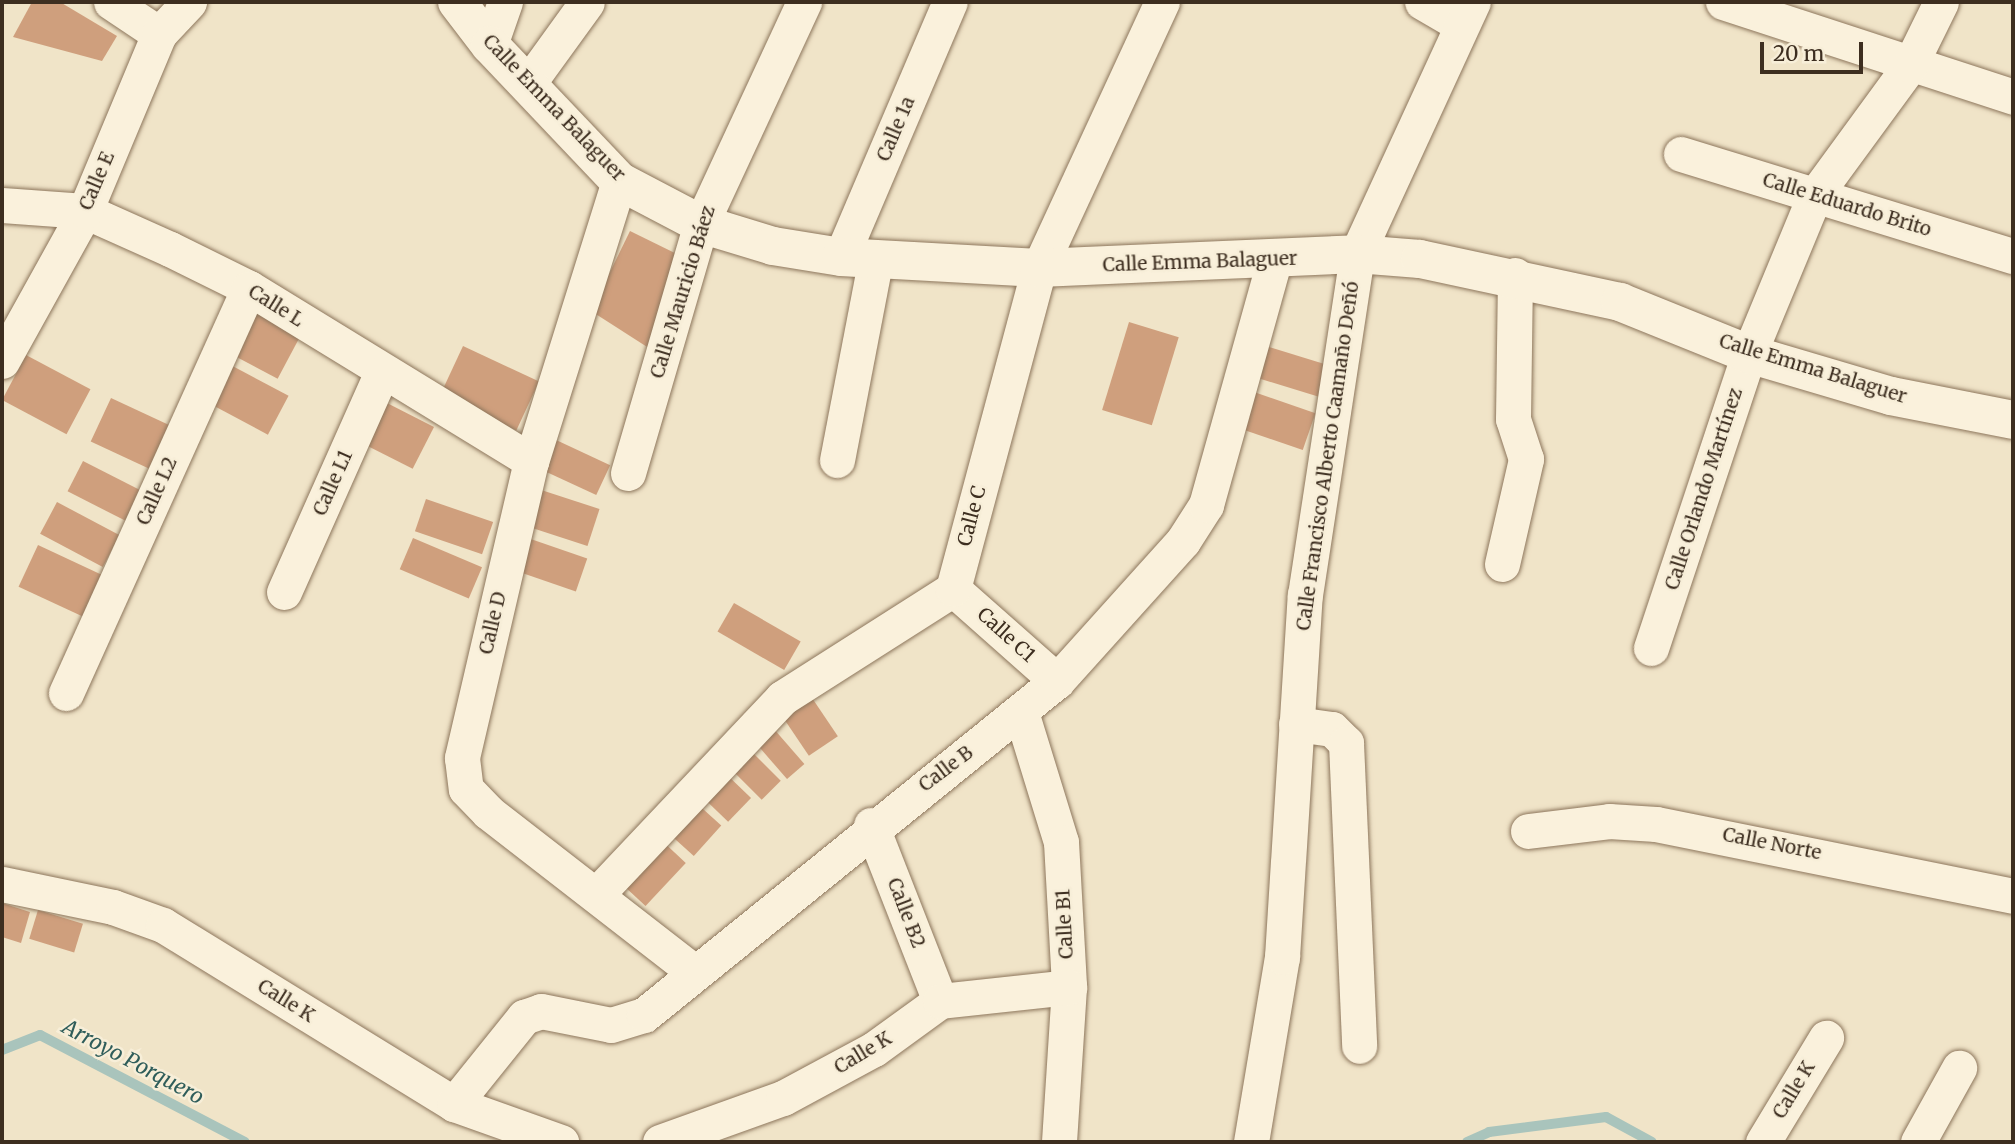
<!DOCTYPE html>
<html>
<head>
<meta charset="utf-8">
<style>
	body { margin:0 }
	#map { position:relative; width:2015px; height:1144px; overflow:hidden; background:#f0e4c8; font-family:Merriweather,serif }
	div>[style] { position:absolute }
	.stream>* { height:10px; margin:-5px; padding:0 5px; transform-origin:5px; border-radius:5px; background:#a9c4bc }
	.building>* { inset:0; background:#cf9f7d; transform-origin:0 0 }
	.roads { filter:drop-shadow(0 0 2px #8d765c) drop-shadow(0 0 2px #8d765c) }
	.street>* { height:35px; margin:-17.5px; padding:0 17.5px; transform-origin:17.5px; border-radius:17.5px; background:#faf1dc }
	.secondary>* { height:38px; margin:-19px; padding:0 19px; transform-origin:19px; border-radius:19px; background:#faf1dc }
	span { translate:-50% -50%; white-space:nowrap; text-align:center; line-height:1.15; -webkit-text-stroke:5px #f7eed8; paint-order:stroke }
	.street-label { font-size:19px; color:#3d2e20 }
	.water-label { font-size:21px; color:#2f5d5a; font-style:italic }
	.frame { position:absolute; inset:0; border:4px solid #3d2e20; pointer-events:none }
	.scale { position:absolute; left:1760px; top:42px; width:103px; height:32px; box-sizing:border-box; border:4px solid #3d2e20; border-top:0; padding-left:9px; font-size:21px; line-height:24px; white-space:nowrap; color:#3d2e20; -webkit-text-stroke:5px #f7eed8; paint-order:stroke }
</style>
</head>
<body>
<div id="map">
	<div class="stream">
		<div style="left:2px;top:1050px;width:41px;rotate:-21.5deg"></div>
		<div style="left:40px;top:1035px;width:231px;rotate:27.6deg"></div>
		<div style="left:1467px;top:1142px;width:24px;rotate:-24deg"></div>
		<div style="left:1489px;top:1132px;width:118px;rotate:-7.3deg"></div>
		<div style="left:1606px;top:1117px;width:52px;rotate:28.5deg"></div>
	</div>
	<div class="building">
		<div style="clip-path:polygon(32px 2px,60px 2px,117px 36px,102px 61px,13px 37px)"></div>
		<div style="clip-path:polygon(630px 231px,685px 258px,655px 352px,591px 311px)"></div>
		<div style="left:253px;top:308px;width:55px;height:51px;rotate:28deg"></div>
		<div style="left:1129px;top:322px;width:52px;height:92px;rotate:17deg"></div>
		<div style="left:463px;top:346px;width:84px;height:54px;rotate:25deg"></div>
		<div style="left:1269px;top:347px;width:63px;height:33px;rotate:17deg"></div>
		<div style="left:26px;top:355px;width:73px;height:51px;rotate:28deg"></div>
		<div style="left:225px;top:362px;width:72px;height:44px;rotate:28deg"></div>
		<div style="left:1254px;top:392px;width:65px;height:39px;rotate:19deg"></div>
		<div style="left:111px;top:398px;width:67px;height:48px;rotate:25deg"></div>
		<div style="left:385px;top:402px;width:55px;height:47px;rotate:27deg"></div>
		<div style="left:554px;top:439px;width:62px;height:33px;rotate:25deg"></div>
		<div style="left:83px;top:461px;width:70px;height:34px;rotate:27deg"></div>
		<div style="left:532px;top:487px;width:71px;height:39px;rotate:18deg"></div>
		<div style="left:426px;top:499px;width:71px;height:34px;rotate:19deg"></div>
		<div style="left:57px;top:502px;width:71px;height:36px;rotate:28deg"></div>
		<div style="left:522px;top:536px;width:69px;height:35px;rotate:19deg"></div>
		<div style="left:413px;top:538px;width:75px;height:34px;rotate:23deg"></div>
		<div style="left:38px;top:545px;width:72px;height:46px;rotate:25deg"></div>
		<div style="left:734px;top:603px;width:77px;height:33px;rotate:30deg"></div>
		<div style="left:806px;top:689px;width:57px;height:35px;rotate:56deg"></div>
		<div style="left:767px;top:721px;width:57px;height:23px;rotate:49deg"></div>
		<div style="left:744px;top:744px;width:52px;height:27px;rotate:45deg"></div>
		<div style="left:723px;top:771px;width:39px;height:33px;rotate:44deg"></div>
		<div style="left:693px;top:800px;width:38px;height:41px;rotate:42deg"></div>
		<div style="left:658px;top:837px;width:38px;height:59px;rotate:43deg"></div>
		<div style="clip-path:polygon(2px 903px,30px 912px,21px 943px,2px 937px)"></div>
		<div style="left:38px;top:910px;width:47px;height:30px;rotate:17deg"></div>
	</div>
	<div class="roads">
		<div class="street">
			<div style="left:111px;top:2px;width:58px;rotate:33.7deg"></div>
			<div style="left:1422px;top:2px;width:44px;rotate:30.1deg"></div>
			<div style="left:1723px;top:2px;width:305px;rotate:18.1deg"></div>
			<div style="left:490px;top:45px;width:46px;rotate:-70.8deg"></div>
			<div style="left:527px;top:85px;width:102px;rotate:-54.1deg"></div>
			<div style="left:1681px;top:154px;width:347px;rotate:17.1deg"></div>
			<div style="left:619px;top:181px;width:294px;rotate:107.4deg"></div>
			<div style="left:531px;top:461px;width:305px;rotate:103.1deg"></div>
			<div style="left:462px;top:758px;width:31px;rotate:83deg"></div>
			<div style="left:466px;top:789px;width:32px;rotate:46deg"></div>
			<div style="left:488px;top:812px;width:259px;rotate:37.8deg"></div>
			<div style="left:2px;top:205px;width:83px;rotate:4.1deg"></div>
			<div style="left:85px;top:211px;width:93px;rotate:24.1deg"></div>
			<div style="left:170px;top:249px;width:88px;rotate:26.3deg"></div>
			<div style="left:249px;top:288px;width:331px;rotate:31.5deg"></div>
			<div style="left:841px;top:257px;width:277px;rotate:-66.9deg"></div>
			<div style="left:2px;top:361px;width:171px;rotate:-61deg"></div>
			<div style="left:85px;top:211px;width:192px;rotate:-67.3deg"></div>
			<div style="left:159px;top:34px;width:44px;rotate:-46.8deg"></div>
			<div style="left:837px;top:460px;width:206px;rotate:-79.1deg"></div>
			<div style="left:628px;top:473px;width:259px;rotate:-73.7deg"></div>
			<div style="left:701px;top:224px;width:245px;rotate:-65.1deg"></div>
			<div style="left:1502px;top:564px;width:108px;rotate:-77.1deg"></div>
			<div style="left:1526px;top:459px;width:42px;rotate:-108deg"></div>
			<div style="left:1513px;top:419px;width:144px;rotate:-89.2deg"></div>
			<div style="left:953px;top:589px;width:139px;rotate:41.5deg"></div>
			<div style="left:284px;top:592px;width:239px;rotate:-66deg"></div>
			<div style="left:1651px;top:648px;width:310px;rotate:-71.6deg"></div>
			<div style="left:1749px;top:354px;width:172px;rotate:-67.5deg"></div>
			<div style="left:1815px;top:195px;width:161px;rotate:-53.8deg"></div>
			<div style="left:1910px;top:65px;width:70px;rotate:-63.8deg"></div>
			<div style="left:66px;top:693px;width:444px;rotate:-65.7deg"></div>
			<div style="left:1021px;top:712px;width:136px;rotate:72.9deg"></div>
			<div style="left:1061px;top:842px;width:145px;rotate:86.8deg"></div>
			<div style="left:1069px;top:987px;width:155px;rotate:93.7deg"></div>
			<div style="left:1296px;top:724px;width:36px;rotate:8deg"></div>
			<div style="left:1332px;top:729px;width:20px;rotate:45deg"></div>
			<div style="left:1346px;top:743px;width:303px;rotate:87.5deg"></div>
			<div style="left:871px;top:825px;width:189px;rotate:68.6deg"></div>
			<div style="left:1528px;top:831px;width:82px;rotate:-7deg"></div>
			<div style="left:1609px;top:821px;width:47px;rotate:3.7deg"></div>
			<div style="left:1656px;top:824px;width:364px;rotate:11.4deg"></div>
			<div style="left:2px;top:884px;width:113px;rotate:11.7deg"></div>
			<div style="left:113px;top:907px;width:53px;rotate:19.8deg"></div>
			<div style="left:163px;top:925px;width:342px;rotate:31.6deg"></div>
			<div style="left:454px;top:1104px;width:114px;rotate:19.6deg"></div>
			<div style="left:596px;top:895px;width:271px;rotate:-46.6deg"></div>
			<div style="left:782px;top:698px;width:203px;rotate:-32.5deg"></div>
			<div style="left:953px;top:589px;width:332px;rotate:-75deg"></div>
			<div style="left:1039px;top:268px;width:293px;rotate:-65.2deg"></div>
			<div style="left:454px;top:1104px;width:112px;rotate:-51.2deg"></div>
			<div style="left:524px;top:1017px;width:18px;rotate:-19deg"></div>
			<div style="left:541px;top:1011px;width:71px;rotate:11.3deg"></div>
			<div style="left:611px;top:1025px;width:34px;rotate:-17deg"></div>
			<div style="left:644px;top:1015px;width:531px;rotate:-38.96deg"></div>
			<div style="left:1057px;top:681px;width:188px;rotate:-48deg"></div>
			<div style="left:1183px;top:541px;width:43px;rotate:-57.4deg"></div>
			<div style="left:1206px;top:505px;width:253px;rotate:-74.4deg"></div>
			<div style="left:660px;top:1142px;width:131px;rotate:-19.7deg"></div>
			<div style="left:783px;top:1098px;width:103px;rotate:-28.3deg"></div>
			<div style="left:874px;top:1049px;width:82px;rotate:-36deg"></div>
			<div style="left:940px;top:1001px;width:130px;rotate:-6.2deg"></div>
			<div style="left:1251px;top:1142px;width:188px;rotate:-80.5deg"></div>
			<div style="left:1282px;top:957px;width:363px;rotate:-86.4deg"></div>
			<div style="left:1305px;top:595px;width:345px;rotate:-81.3deg"></div>
			<div style="left:1357px;top:254px;width:277px;rotate:-65.3deg"></div>
			<div style="left:1763px;top:1142px;width:122px;rotate:-58.8deg"></div>
			<div style="left:1918px;top:1142px;width:85px;rotate:-61deg"></div>
		</div>
		<div class="secondary">
			<div style="left:457px;top:2px;width:54px;rotate:52.5deg"></div>
			<div style="left:490px;top:45px;width:187px;rotate:46.5deg"></div>
			<div style="left:619px;top:181px;width:93px;rotate:27.7deg"></div>
			<div style="left:701px;top:224px;width:75px;rotate:17deg"></div>
			<div style="left:773px;top:246px;width:69px;rotate:9.2deg"></div>
			<div style="left:841px;top:257px;width:198px;rotate:3.2deg"></div>
			<div style="left:1039px;top:268px;width:318px;rotate:-2.5deg"></div>
			<div style="left:1357px;top:254px;width:63px;rotate:4.5deg"></div>
			<div style="left:1420px;top:259px;width:205px;rotate:12.1deg"></div>
			<div style="left:1620px;top:302px;width:139px;rotate:22deg"></div>
			<div style="left:1749px;top:354px;width:148px;rotate:16.5deg"></div>
			<div style="left:1891px;top:396px;width:124px;rotate:11.1deg"></div>
		</div>
	</div>
	<div class="street-label">
		<span style="left:554px;top:108px;rotate:46deg">Calle Emma Balaguer</span>
		<span style="left:896px;top:129px;rotate:-67deg">Calle 1a</span>
		<span style="left:97px;top:181px;rotate:-67deg">Calle E</span>
		<span style="left:1847px;top:205px;rotate:17deg">Calle Eduardo Brito</span>
		<span style="left:1200px;top:262px;rotate:-2deg">Calle Emma Balaguer</span>
		<span style="left:683px;top:292px;rotate:-73deg">Calle Mauricio Báez</span>
		<span style="left:276px;top:306px;rotate:32deg">Calle L</span>
		<span style="left:1813px;top:369px;rotate:17deg">Calle Emma Balaguer</span>
		<span style="left:1328px;top:456px;rotate:-82deg">Calle Francisco Alberto Caamaño Deñó</span>
		<span style="left:333px;top:483px;rotate:-66deg">Calle L1</span>
		<span style="left:1704px;top:489px;rotate:-72deg">Calle Orlando Martínez</span>
		<span style="left:157px;top:491px;rotate:-66deg">Calle L2</span>
		<span style="left:972px;top:516px;rotate:-75deg">Calle C</span>
		<span style="left:493px;top:623px;rotate:-77deg">Calle D</span>
		<span style="left:1006px;top:635px;rotate:42deg">Calle C1</span>
		<span style="left:946px;top:769px;rotate:-37deg">Calle B</span>
		<span style="left:1772px;top:844px;rotate:11deg">Calle Norte</span>
		<span style="left:906px;top:913px;rotate:69deg">Calle B2</span>
		<span style="left:1065px;top:924px;rotate:-93deg">Calle B1</span>
		<span style="left:286px;top:1001px;rotate:32deg">Calle K</span>
		<span style="left:863px;top:1053px;rotate:-31deg">Calle K</span>
		<span style="left:1794px;top:1090px;rotate:-59deg">Calle K</span>
	</div>
	<div class="water-label">
		<span style="left:133px;top:1062px;rotate:28deg">Arroyo Porquero</span>
	</div>
	<div class="frame"></div>
	<div class="scale">20 m</div>
</div>
</body>
</html>
